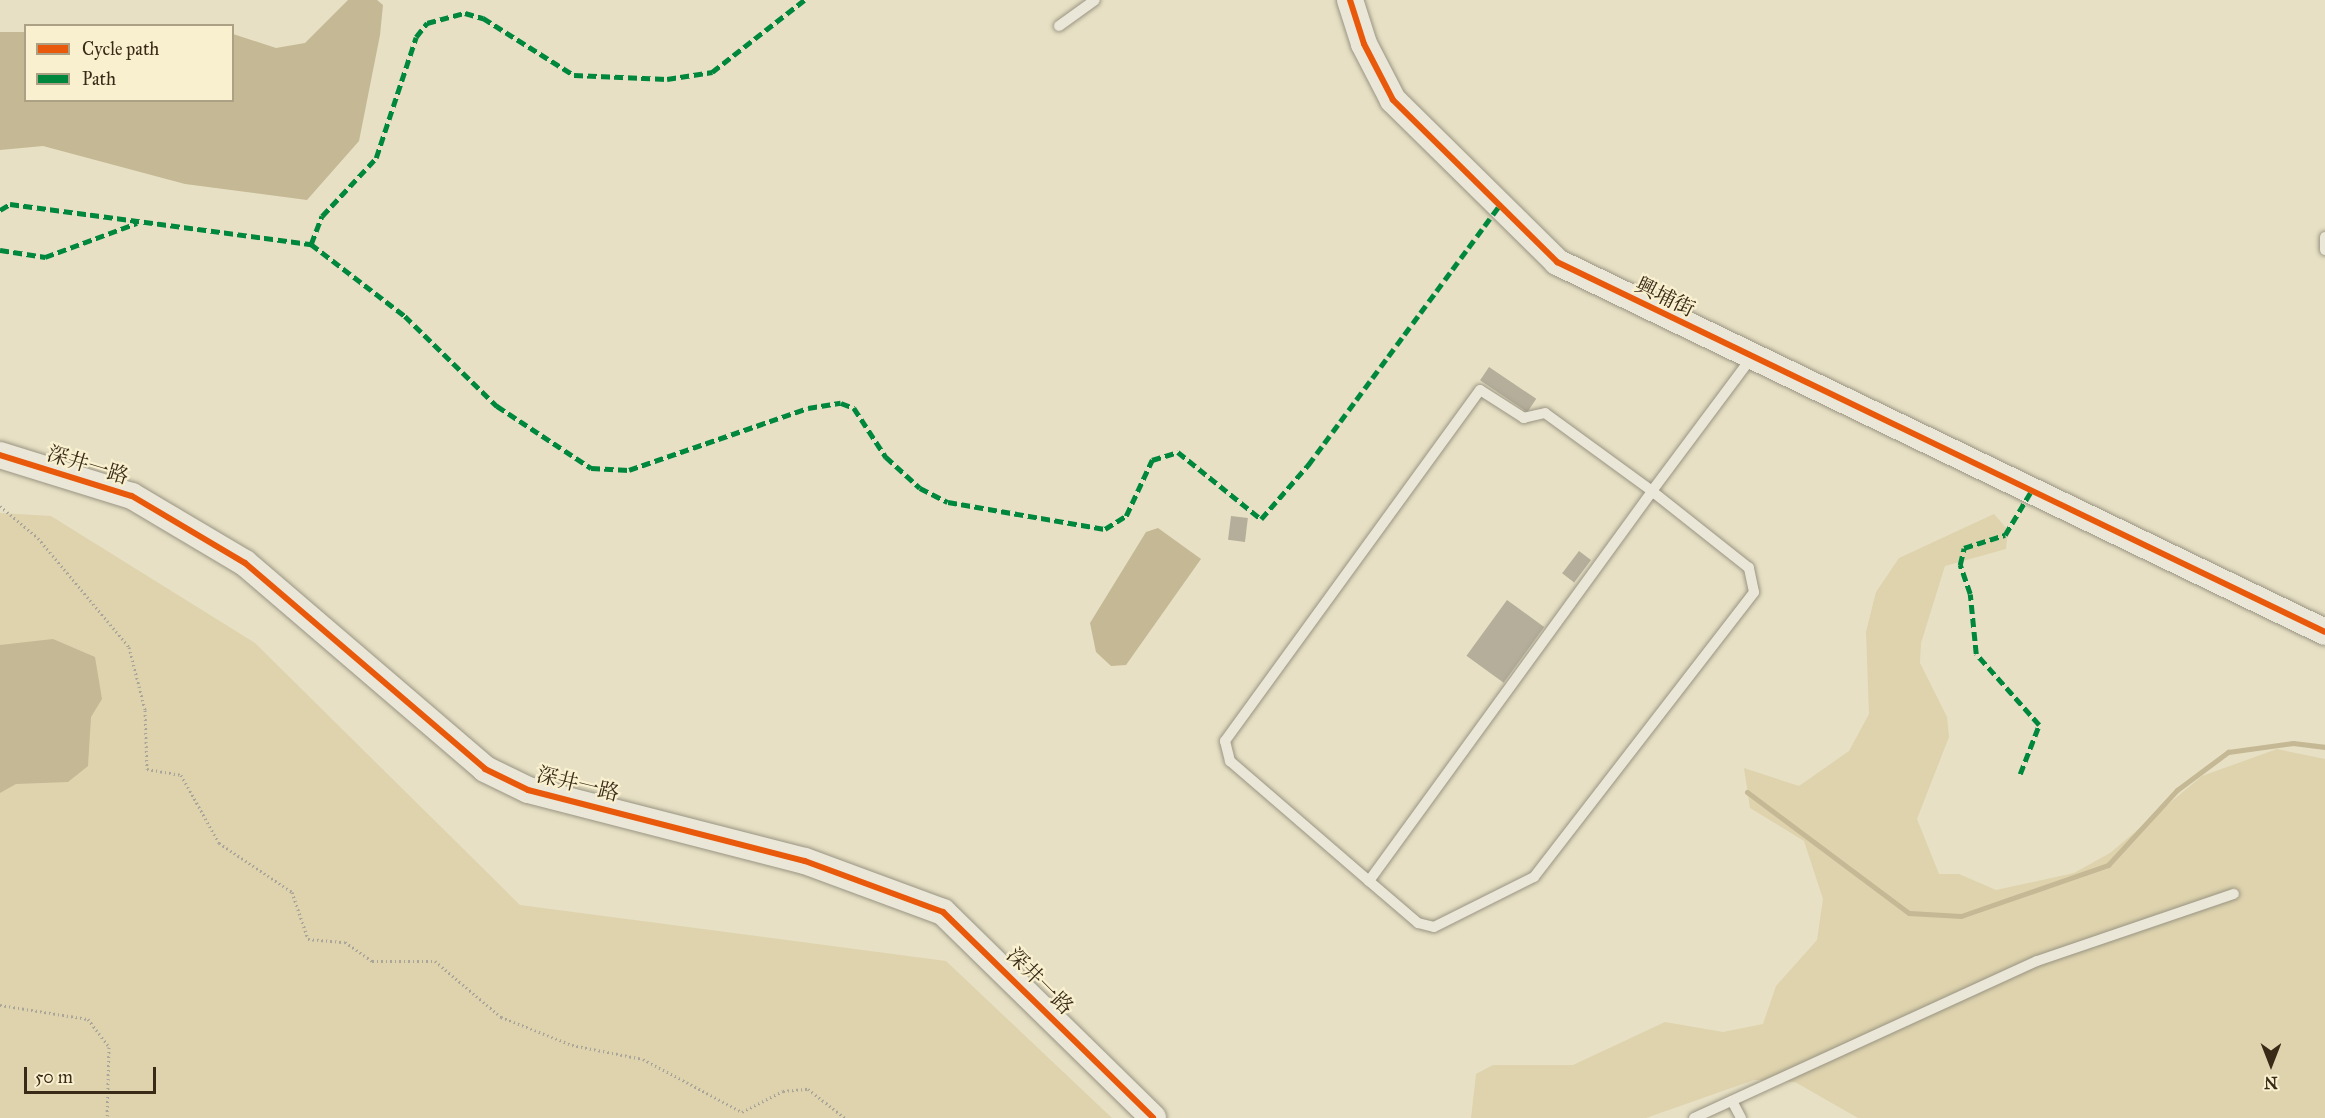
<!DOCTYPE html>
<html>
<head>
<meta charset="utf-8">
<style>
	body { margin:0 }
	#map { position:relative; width:2325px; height:1118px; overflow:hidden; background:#e7e0c4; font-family:"IM FELL Great Primer","Noto Serif TC",serif }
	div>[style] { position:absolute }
	.green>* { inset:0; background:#ded3ad }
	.water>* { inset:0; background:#c5b894 }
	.stream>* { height:5px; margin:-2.5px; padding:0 2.5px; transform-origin:2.5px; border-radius:2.5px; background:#c5b894 }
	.building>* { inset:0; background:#b4ae9b; transform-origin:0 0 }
	.path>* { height:3px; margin-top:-1.5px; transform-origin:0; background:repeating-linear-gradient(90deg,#aaa59a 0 1.5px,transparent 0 4.5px) }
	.roads { filter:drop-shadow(0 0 2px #999482) drop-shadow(0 0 2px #999482) }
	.service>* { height:10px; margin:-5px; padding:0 5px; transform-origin:5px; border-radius:5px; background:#eae7d9 }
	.tertiary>* { height:26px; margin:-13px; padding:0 13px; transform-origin:13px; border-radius:13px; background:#eae7d9 }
	.quiet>* { height:4.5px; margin-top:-2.25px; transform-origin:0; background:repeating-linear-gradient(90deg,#00873e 0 9px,transparent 0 13.5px) }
	.cycleway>* { height:6px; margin:-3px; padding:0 3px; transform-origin:3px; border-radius:3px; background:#e8590c }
	span { translate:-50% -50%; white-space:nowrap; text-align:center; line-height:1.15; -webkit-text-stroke:4.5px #f9f0cf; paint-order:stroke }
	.street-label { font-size:21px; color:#392a17 }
	.legend { position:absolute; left:24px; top:24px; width:210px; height:78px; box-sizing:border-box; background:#f9f0cf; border:2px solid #aca185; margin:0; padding:8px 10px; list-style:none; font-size:18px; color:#392a17 }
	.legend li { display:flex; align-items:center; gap:12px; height:30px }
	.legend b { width:30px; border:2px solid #aca185 }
	.north { position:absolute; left:2241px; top:1034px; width:60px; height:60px; -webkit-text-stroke:4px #f9f0cf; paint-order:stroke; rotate:180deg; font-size:16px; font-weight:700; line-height:24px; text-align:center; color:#392a17 }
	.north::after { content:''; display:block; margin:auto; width:21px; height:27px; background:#392a17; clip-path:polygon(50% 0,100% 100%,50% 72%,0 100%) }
	.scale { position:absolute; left:24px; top:1067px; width:132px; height:27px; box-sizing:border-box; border:3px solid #392a17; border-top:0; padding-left:8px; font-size:18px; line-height:21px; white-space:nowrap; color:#392a17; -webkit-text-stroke:4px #f9f0cf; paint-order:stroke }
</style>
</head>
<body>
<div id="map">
	<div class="green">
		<div style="clip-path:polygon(0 513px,51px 516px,255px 643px,520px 905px,946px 961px,1112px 1118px,0 1118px)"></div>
		<div style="clip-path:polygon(1994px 514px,2008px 530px,2006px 549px,1945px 566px,1921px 643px,1920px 663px,1947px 717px,1949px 737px,1917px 819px,1939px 874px,1959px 874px,1996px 890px,2074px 873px,2110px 853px,2202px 776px,2277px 749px,2325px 759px,2325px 1118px,1858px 1118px,1795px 1082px,1754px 1080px,1646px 1118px,1471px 1118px,1476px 1074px,1493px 1065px,1573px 1065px,1665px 1022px,1723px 1032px,1763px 1024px,1776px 986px,1817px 940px,1823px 899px,1804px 841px,1750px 808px,1744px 768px,1799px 786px,1849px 751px,1869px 714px,1866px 632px,1876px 592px,1899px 558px)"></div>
	</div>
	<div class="water">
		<div style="clip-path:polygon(348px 0,377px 0,383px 5px,380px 35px,359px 141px,307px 200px,185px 184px,43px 146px,0 150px,0 32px,25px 32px,26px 100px,232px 100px,233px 34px,276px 48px,305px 43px)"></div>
		<div style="clip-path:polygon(1158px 528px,1201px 559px,1126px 665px,1111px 666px,1096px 652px,1090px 623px,1146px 532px)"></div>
		<div style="clip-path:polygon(53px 639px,95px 657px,102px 699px,91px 717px,88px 766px,68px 782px,16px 784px,0 793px,0 645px)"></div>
	</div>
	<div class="stream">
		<div style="left:1747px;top:792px;width:202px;rotate:36.8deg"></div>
		<div style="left:1909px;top:913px;width:52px;rotate:3.3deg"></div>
		<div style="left:1961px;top:916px;width:156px;rotate:-19.1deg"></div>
		<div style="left:2108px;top:865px;width:102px;rotate:-47.4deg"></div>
		<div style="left:2177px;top:790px;width:64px;rotate:-36.7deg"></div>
		<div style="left:2228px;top:752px;width:66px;rotate:-7.9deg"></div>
		<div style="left:2293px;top:743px;width:32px;rotate:7deg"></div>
	</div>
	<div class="building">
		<div style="left:1489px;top:367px;width:57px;height:16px;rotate:34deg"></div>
		<div style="left:1231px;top:516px;width:17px;height:24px;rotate:7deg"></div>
		<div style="left:1579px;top:551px;width:15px;height:28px;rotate:37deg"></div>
		<div style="left:1507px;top:600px;width:46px;height:69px;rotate:36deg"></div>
	</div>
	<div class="path">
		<div style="left:0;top:506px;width:50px;rotate:40.1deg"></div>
		<div style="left:38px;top:538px;width:142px;rotate:50.1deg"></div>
		<div style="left:129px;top:647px;width:65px;rotate:75.7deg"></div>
		<div style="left:145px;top:710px;width:59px;rotate:88.1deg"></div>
		<div style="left:147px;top:769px;width:35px;rotate:10deg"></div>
		<div style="left:181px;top:775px;width:78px;rotate:60.8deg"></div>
		<div style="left:219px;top:843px;width:88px;rotate:33.9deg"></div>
		<div style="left:292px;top:892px;width:50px;rotate:71.2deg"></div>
		<div style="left:308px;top:939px;width:37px;rotate:5deg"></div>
		<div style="left:345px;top:942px;width:33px;rotate:35deg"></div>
		<div style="left:372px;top:961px;width:63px"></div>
		<div style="left:435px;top:961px;width:87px;rotate:40.3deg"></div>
		<div style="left:501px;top:1017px;width:76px;rotate:21.5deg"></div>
		<div style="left:572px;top:1045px;width:72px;rotate:11.2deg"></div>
		<div style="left:643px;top:1059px;width:112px;rotate:28.2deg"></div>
		<div style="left:742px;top:1112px;width:46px;rotate:-27.1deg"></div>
		<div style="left:783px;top:1091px;width:25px;rotate:-5deg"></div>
		<div style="left:808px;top:1089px;width:47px;rotate:38.1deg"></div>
		<div style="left:0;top:1005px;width:89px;rotate:9deg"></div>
		<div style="left:88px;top:1019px;width:35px;rotate:53deg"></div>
		<div style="left:109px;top:1047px;width:71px;rotate:91.6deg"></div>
	</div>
	<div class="roads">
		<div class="service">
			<div style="left:1059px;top:26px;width:44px;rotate:-35.8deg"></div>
			<div style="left:2325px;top:237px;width:13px;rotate:90deg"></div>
			<div style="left:1369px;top:881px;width:482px;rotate:-54deg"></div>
			<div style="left:1652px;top:491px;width:132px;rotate:-143.9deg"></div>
			<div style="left:1545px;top:413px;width:22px;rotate:167deg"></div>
			<div style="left:1524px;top:418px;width:52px;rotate:-147.5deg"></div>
			<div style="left:1480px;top:390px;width:434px;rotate:126deg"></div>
			<div style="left:1225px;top:741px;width:21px;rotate:76deg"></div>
			<div style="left:1230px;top:761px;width:184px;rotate:40.8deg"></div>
			<div style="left:1369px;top:881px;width:65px;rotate:40.6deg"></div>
			<div style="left:1418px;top:923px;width:16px;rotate:14deg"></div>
			<div style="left:1434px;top:927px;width:112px;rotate:-26.6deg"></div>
			<div style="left:1534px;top:877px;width:360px;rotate:-52.3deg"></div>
			<div style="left:1754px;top:592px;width:25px;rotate:-102deg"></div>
			<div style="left:1749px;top:568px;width:124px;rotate:-141.6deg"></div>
			<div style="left:1652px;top:491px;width:166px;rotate:-53.3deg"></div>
			<div style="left:1732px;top:1101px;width:19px;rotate:62deg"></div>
			<div style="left:1694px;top:1118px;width:377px;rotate:-24.6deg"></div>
			<div style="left:2037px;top:961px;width:208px;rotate:-18.8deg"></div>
		</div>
		<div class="tertiary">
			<div style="left:1350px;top:0;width:46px;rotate:72.3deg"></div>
			<div style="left:1364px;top:44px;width:63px;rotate:62.6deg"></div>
			<div style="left:1393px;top:100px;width:231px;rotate:44.6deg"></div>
			<div style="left:1557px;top:262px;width:852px;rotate:25.72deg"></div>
			<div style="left:0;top:455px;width:138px;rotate:17.3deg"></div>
			<div style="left:132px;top:496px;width:131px;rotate:30.7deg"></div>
			<div style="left:245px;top:563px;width:316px;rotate:40.6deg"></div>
			<div style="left:485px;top:769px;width:48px;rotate:26deg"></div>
			<div style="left:528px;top:790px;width:286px;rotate:14.4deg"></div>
			<div style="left:805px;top:861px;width:147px;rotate:20.3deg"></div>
			<div style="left:943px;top:912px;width:294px;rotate:44.4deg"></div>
		</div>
	</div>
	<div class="quiet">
		<div style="left:0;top:210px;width:12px;rotate:-31deg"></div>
		<div style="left:10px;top:204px;width:304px;rotate:7.6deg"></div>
		<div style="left:311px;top:244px;width:118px;rotate:37.5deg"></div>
		<div style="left:405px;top:316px;width:129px;rotate:44.4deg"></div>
		<div style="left:497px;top:406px;width:113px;rotate:33.4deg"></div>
		<div style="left:591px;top:468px;width:38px;rotate:3deg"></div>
		<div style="left:629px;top:470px;width:189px;rotate:-19.1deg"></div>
		<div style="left:808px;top:408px;width:33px;rotate:-9deg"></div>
		<div style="left:841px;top:403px;width:14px;rotate:21deg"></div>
		<div style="left:854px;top:408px;width:59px;rotate:56.9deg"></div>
		<div style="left:886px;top:457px;width:46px;rotate:42.4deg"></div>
		<div style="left:920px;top:488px;width:31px;rotate:27deg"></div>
		<div style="left:948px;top:502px;width:159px;rotate:9.8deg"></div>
		<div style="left:1105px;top:529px;width:25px;rotate:-32deg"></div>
		<div style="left:1126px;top:516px;width:62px;rotate:-65.1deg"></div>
		<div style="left:1152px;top:460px;width:27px;rotate:-17deg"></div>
		<div style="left:1178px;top:452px;width:107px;rotate:38.9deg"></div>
		<div style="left:1261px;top:519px;width:72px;rotate:-49deg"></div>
		<div style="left:1308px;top:465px;width:323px;rotate:-53.6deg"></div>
		<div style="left:311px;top:244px;width:30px;rotate:-69deg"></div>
		<div style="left:322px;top:216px;width:79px;rotate:-47deg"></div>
		<div style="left:376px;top:158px;width:127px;rotate:-71.7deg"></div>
		<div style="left:416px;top:37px;width:18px;rotate:-52deg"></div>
		<div style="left:427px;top:23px;width:39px;rotate:-15deg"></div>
		<div style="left:465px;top:13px;width:19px;rotate:16deg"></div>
		<div style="left:483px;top:18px;width:107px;rotate:32.1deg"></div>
		<div style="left:574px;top:75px;width:93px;rotate:2.5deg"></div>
		<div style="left:667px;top:79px;width:46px;rotate:-8.8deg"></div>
		<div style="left:712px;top:72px;width:117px;rotate:-38deg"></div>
		<div style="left:0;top:250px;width:46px;rotate:8.8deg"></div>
		<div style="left:45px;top:257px;width:98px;rotate:-20.3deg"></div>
		<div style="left:2020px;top:774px;width:53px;rotate:-68.8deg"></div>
		<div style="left:2039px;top:725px;width:95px;rotate:-131.6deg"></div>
		<div style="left:1976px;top:654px;width:60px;rotate:-95.7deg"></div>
		<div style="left:1970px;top:594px;width:31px;rotate:-109deg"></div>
		<div style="left:1960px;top:565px;width:17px;rotate:-77deg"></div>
		<div style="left:1964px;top:548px;width:43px;rotate:-17.6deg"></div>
		<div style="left:2005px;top:535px;width:49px;rotate:-59.2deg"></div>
	</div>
	<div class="cycleway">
		<div style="left:1350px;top:0;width:46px;rotate:72.3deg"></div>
		<div style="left:1364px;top:44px;width:63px;rotate:62.6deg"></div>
		<div style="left:1393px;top:100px;width:231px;rotate:44.6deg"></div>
		<div style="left:1557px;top:262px;width:852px;rotate:25.72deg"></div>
		<div style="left:0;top:455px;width:138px;rotate:17.3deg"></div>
		<div style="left:132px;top:496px;width:131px;rotate:30.7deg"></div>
		<div style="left:245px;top:563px;width:316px;rotate:40.6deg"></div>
		<div style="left:485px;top:769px;width:48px;rotate:26deg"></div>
		<div style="left:528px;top:790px;width:286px;rotate:14.4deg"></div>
		<div style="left:805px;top:861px;width:147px;rotate:20.3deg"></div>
		<div style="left:943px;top:912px;width:294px;rotate:44.4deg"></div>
	</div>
	<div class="street-label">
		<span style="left:1665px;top:297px;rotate:26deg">興埔街</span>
		<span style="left:88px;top:465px;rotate:17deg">深井一路</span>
		<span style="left:578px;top:784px;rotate:14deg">深井一路</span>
		<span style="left:1040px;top:981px;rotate:45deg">深井一路</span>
	</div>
	<ul class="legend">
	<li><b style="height:8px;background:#e8590c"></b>Cycle path</li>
	<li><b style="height:8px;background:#00873e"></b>Path</li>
	</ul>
	<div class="north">N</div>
	<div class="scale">50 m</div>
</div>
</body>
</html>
